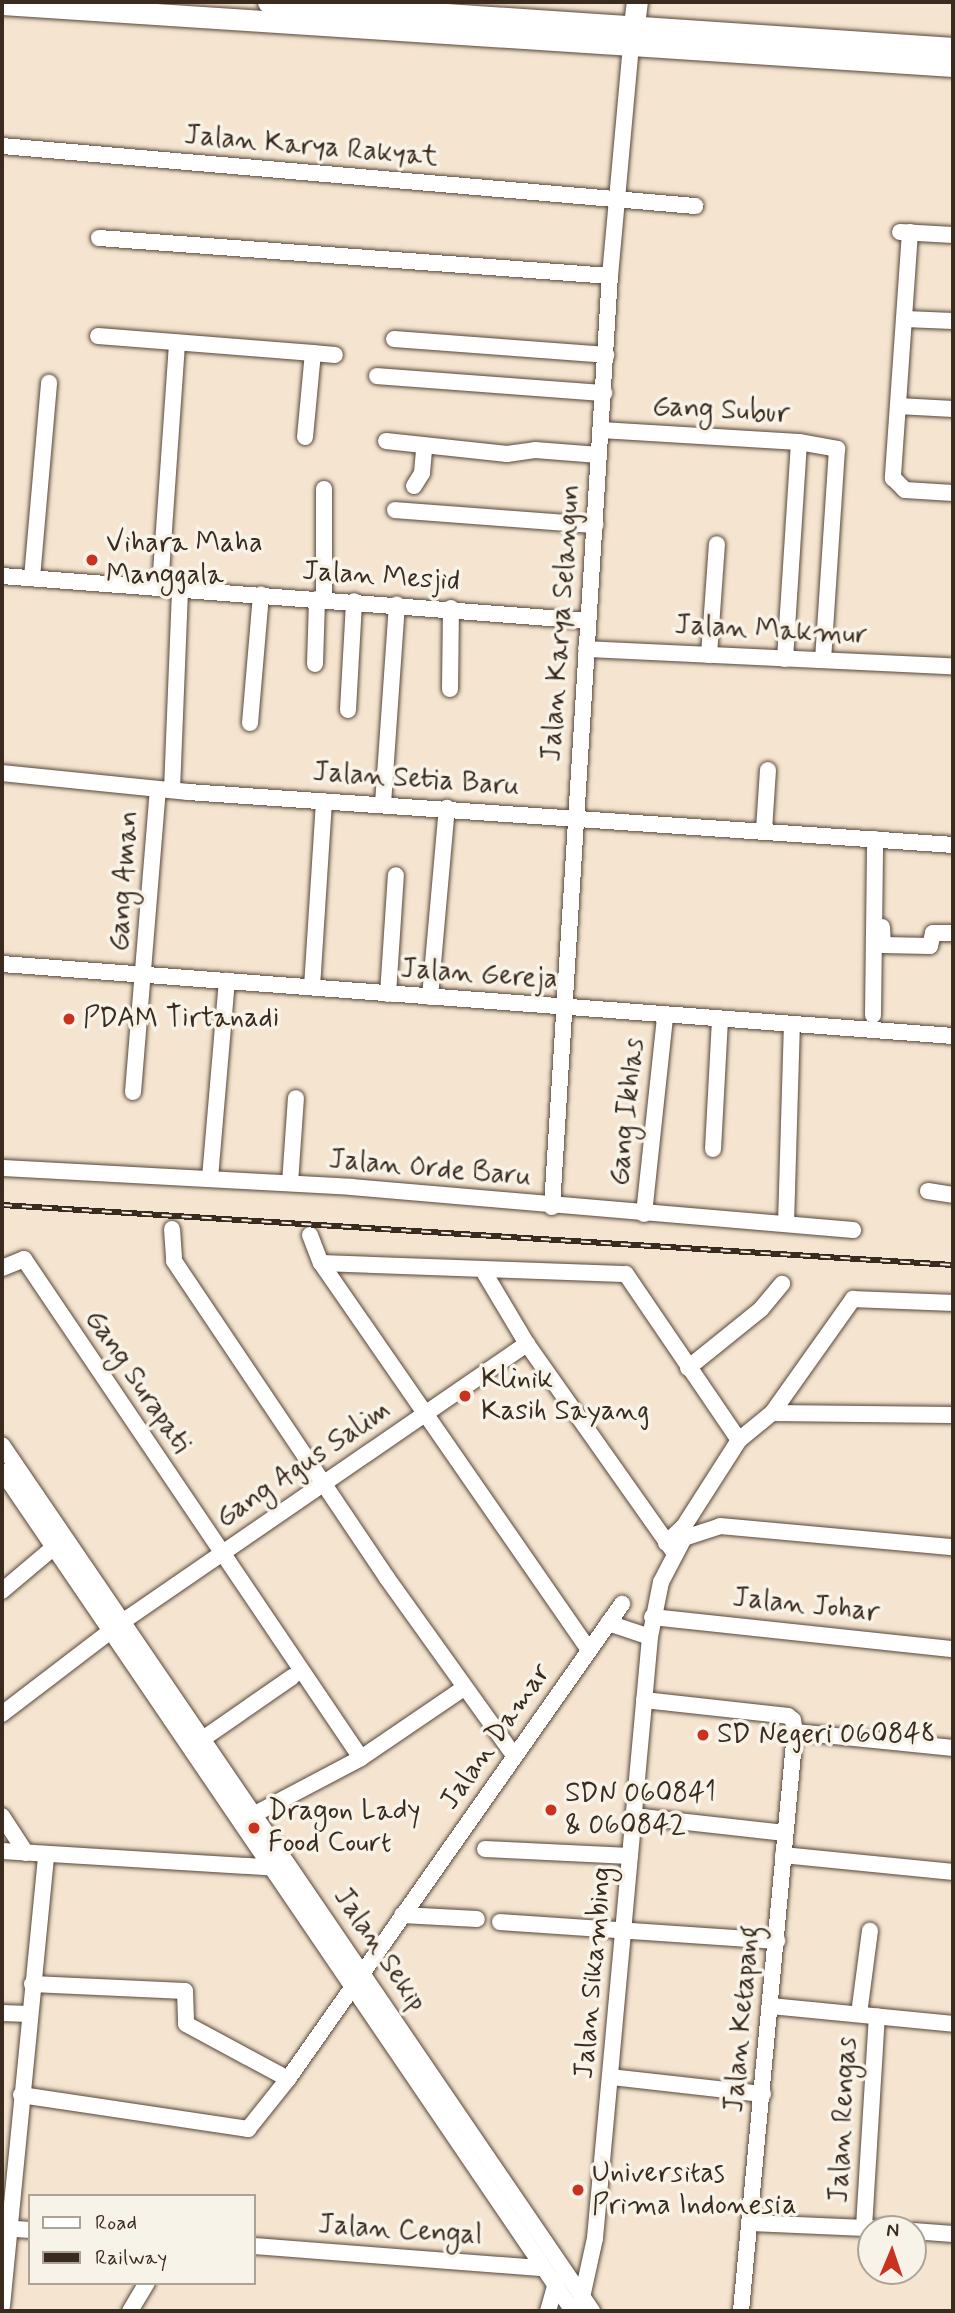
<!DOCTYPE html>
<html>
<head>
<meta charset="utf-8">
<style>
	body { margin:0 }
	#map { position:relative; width:955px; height:2313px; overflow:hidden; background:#f5e5d0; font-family:Mynerve,sans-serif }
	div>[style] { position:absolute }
	.roads { filter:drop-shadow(0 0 2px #574639) drop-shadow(0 0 2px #574639) }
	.minor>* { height:16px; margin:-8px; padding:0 8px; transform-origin:8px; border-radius:8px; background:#fff }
	.major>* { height:21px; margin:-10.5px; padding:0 10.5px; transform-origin:10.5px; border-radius:10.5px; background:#fff }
	.rail>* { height:6px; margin-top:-3px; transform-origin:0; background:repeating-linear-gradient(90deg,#f7f3e8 0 10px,#3b2a1e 0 20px); box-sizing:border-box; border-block:2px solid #3b2a1e }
	.dots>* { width:19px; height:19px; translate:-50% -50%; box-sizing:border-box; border:4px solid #f7f3e8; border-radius:50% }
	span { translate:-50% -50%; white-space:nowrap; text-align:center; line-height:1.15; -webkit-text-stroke:7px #f7f3e8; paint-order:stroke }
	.street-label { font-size:28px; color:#3b2a1e }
	.poi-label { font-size:28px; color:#3b2a1e }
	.left { translate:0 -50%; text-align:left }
	.frame { position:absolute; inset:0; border:4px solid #3b2a1e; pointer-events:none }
	.legend { position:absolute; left:28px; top:2194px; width:228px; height:91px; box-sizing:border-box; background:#f7f3e8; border:2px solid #aca397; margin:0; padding:9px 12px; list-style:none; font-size:21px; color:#3b2a1e }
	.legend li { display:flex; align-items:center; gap:14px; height:35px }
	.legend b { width:35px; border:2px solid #aca397 }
	.north { position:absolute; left:857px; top:2215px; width:70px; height:70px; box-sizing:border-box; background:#f7f3e8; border:2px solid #aca397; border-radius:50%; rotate:2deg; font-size:19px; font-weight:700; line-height:28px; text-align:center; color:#3b2a1e }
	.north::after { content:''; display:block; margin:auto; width:24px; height:32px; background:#c8321e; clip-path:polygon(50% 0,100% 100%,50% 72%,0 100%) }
</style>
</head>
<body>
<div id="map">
	<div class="roads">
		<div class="minor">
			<div style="left:2px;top:146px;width:696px;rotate:4.95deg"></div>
			<div style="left:900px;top:232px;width:53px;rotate:3.2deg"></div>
			<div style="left:910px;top:232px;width:247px;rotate:94deg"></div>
			<div style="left:893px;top:478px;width:17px;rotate:45deg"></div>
			<div style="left:905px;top:490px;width:48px;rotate:3.6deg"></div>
			<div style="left:99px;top:238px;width:512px;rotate:4.25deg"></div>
			<div style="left:905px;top:319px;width:48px;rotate:2.4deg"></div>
			<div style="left:98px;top:336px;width:216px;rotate:4.5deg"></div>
			<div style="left:394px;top:339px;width:213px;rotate:4.3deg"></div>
			<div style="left:377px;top:376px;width:228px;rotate:4.3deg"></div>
			<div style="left:898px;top:406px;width:55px;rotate:3.1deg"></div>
			<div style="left:601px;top:430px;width:198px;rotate:3.5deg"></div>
			<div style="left:799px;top:442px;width:39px;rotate:10deg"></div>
			<div style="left:837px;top:449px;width:211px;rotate:93.8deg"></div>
			<div style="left:305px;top:437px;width:84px;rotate:-84.6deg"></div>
			<div style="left:313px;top:353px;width:22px;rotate:5deg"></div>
			<div style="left:386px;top:441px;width:122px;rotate:6.1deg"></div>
			<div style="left:507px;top:454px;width:28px;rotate:-8deg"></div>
			<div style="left:535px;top:450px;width:64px;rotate:4.5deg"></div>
			<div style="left:414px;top:486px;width:15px;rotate:-58deg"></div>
			<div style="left:422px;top:473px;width:25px;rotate:-85deg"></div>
			<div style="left:395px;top:510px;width:201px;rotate:4.3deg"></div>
			<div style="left:2px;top:576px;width:588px;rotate:4.39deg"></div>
			<div style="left:32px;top:578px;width:196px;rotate:-85deg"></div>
			<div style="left:160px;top:587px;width:245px;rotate:-86deg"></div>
			<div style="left:324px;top:599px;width:110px;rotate:-90deg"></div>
			<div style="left:586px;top:649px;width:367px;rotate:2.7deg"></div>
			<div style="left:709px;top:655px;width:111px;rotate:-85.9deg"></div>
			<div style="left:785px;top:659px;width:217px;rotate:-86.3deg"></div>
			<div style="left:315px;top:664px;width:65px;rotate:-88.2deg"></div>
			<div style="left:450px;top:689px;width:81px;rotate:-89.3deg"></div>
			<div style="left:348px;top:710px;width:109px;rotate:-86.8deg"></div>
			<div style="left:250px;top:723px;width:129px;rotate:-85.1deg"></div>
			<div style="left:2px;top:773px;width:187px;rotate:5.8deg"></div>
			<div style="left:188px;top:792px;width:767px;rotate:3.96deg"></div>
			<div style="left:172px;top:790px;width:201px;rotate:-87.7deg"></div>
			<div style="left:383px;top:804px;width:200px;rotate:-86deg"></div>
			<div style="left:764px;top:830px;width:60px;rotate:-86.2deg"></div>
			<div style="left:882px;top:927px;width:18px;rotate:87deg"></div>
			<div style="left:883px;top:945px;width:47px;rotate:1.2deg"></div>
			<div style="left:930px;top:946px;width:13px;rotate:-77deg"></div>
			<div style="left:933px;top:933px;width:20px"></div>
			<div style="left:2px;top:964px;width:954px;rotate:4.33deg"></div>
			<div style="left:312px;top:987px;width:186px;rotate:-86.3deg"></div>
			<div style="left:388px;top:994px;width:119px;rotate:-86.2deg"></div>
			<div style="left:430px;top:997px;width:190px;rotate:-84.9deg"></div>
			<div style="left:873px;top:1015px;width:176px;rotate:-89.3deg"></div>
			<div style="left:133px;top:1092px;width:304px;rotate:-85.3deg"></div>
			<div style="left:713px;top:1149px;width:129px;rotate:-86.9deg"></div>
			<div style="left:2px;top:1168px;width:350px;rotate:3.1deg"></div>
			<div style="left:351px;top:1187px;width:504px;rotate:4.9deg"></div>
			<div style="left:210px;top:1178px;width:198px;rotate:-85.1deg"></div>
			<div style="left:290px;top:1183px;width:85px;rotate:-86deg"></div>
			<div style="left:928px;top:1191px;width:25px;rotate:9deg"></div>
			<div style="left:552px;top:1207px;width:933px;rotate:-86.44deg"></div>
			<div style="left:610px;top:276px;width:234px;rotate:-84.8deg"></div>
			<div style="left:644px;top:1214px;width:199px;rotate:-83.9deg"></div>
			<div style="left:786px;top:1224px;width:198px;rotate:-88.3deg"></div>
			<div style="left:172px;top:1229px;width:32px;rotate:86deg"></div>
			<div style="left:174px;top:1261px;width:382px;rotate:56.1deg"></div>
			<div style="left:387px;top:1578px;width:216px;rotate:54.4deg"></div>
			<div style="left:310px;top:1235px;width:30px;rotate:69deg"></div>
			<div style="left:2px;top:1268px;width:24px;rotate:-22deg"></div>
			<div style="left:24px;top:1259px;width:602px;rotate:55.97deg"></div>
			<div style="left:484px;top:1272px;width:84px;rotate:59.2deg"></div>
			<div style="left:527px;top:1344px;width:253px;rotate:54.8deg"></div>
			<div style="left:688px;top:1368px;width:94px;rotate:-38.9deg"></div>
			<div style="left:761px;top:1309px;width:33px;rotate:-50deg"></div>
			<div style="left:772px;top:1413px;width:181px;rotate:0.6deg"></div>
			<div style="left:2px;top:1445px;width:1048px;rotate:55.73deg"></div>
			<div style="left:2px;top:1471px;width:1016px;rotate:55.79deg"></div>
			<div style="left:666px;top:1543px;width:25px;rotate:-43deg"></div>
			<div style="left:684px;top:1526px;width:102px;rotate:-57.4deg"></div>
			<div style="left:739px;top:1440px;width:43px;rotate:-39.3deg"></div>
			<div style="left:772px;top:1413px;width:140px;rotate:-54.6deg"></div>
			<div style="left:853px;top:1299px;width:100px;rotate:2.3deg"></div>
			<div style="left:2px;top:1591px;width:68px;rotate:-40.2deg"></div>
			<div style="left:652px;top:1617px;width:303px;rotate:6.1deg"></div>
			<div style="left:608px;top:1623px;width:44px;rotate:18.4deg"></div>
			<div style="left:589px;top:1650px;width:471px;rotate:-124.7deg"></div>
			<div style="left:321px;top:1263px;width:305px;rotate:2.1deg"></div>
			<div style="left:626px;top:1274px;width:201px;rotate:55.8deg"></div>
			<div style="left:644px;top:1700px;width:145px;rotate:6.3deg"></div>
			<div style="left:788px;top:1716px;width:6px;rotate:39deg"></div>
			<div style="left:793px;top:1720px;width:12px;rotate:81deg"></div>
			<div style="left:795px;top:1732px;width:159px;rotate:5.8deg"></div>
			<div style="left:2px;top:1714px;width:155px;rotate:-37.4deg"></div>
			<div style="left:125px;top:1620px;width:488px;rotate:-34.5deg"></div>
			<div style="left:204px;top:1738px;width:107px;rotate:-34.7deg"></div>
			<div style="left:253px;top:1815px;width:122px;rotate:-27.8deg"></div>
			<div style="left:361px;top:1758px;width:125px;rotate:-34.2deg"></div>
			<div style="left:2px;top:1816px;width:44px;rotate:57deg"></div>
			<div style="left:633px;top:1816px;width:153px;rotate:6.4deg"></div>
			<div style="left:485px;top:1849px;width:145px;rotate:2.8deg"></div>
			<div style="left:2px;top:1851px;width:278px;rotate:3.5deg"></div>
			<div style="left:783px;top:1855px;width:171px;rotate:5.7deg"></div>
			<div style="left:402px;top:1915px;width:75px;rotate:3.1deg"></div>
			<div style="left:500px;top:1922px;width:278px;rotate:3.9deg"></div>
			<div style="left:32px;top:1984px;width:153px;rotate:2.6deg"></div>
			<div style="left:185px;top:1991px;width:33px;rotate:88deg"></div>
			<div style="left:186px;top:2024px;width:116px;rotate:28.3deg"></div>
			<div style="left:771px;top:2006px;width:183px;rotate:5.6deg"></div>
			<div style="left:2px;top:2013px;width:27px;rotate:2deg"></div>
			<div style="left:859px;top:2014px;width:84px;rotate:-82.5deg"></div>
			<div style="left:611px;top:2077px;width:153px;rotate:6.4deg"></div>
			<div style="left:21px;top:2095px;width:230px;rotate:8.5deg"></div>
			<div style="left:248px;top:2129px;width:64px;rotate:-51.3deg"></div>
			<div style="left:288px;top:2079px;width:581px;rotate:-54.89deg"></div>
			<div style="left:751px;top:2223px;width:137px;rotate:2.5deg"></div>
			<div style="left:864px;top:2227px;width:211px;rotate:-86.5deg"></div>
			<div style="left:2px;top:2228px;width:28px;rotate:4deg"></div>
			<div style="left:913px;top:2231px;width:40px;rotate:4.3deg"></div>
			<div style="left:254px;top:2246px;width:290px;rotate:4.4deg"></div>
			<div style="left:2px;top:2306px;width:453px;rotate:-84.4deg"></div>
			<div style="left:130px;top:2311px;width:33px;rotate:-59deg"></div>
			<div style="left:548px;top:2311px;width:32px;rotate:-74deg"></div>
			<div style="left:579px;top:2311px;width:75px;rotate:-77.6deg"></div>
			<div style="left:595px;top:2238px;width:604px;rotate:-84.77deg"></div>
			<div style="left:650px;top:1637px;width:56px;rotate:-78.7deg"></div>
			<div style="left:661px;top:1582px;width:50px;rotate:-62.4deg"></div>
			<div style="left:684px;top:1538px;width:38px;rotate:-18deg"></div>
			<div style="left:720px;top:1526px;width:234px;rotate:5.2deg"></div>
			<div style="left:741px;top:2311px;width:582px;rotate:-84.67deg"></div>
		</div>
		<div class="major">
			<div style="left:268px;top:2px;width:687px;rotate:3.84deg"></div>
			<div style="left:2px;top:4px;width:953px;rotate:3.73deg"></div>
			<div style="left:634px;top:25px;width:23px;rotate:-83deg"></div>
		</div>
	</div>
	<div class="rail">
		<div style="left:2px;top:1205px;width:953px;rotate:3.61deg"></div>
	</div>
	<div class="dots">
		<div style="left:92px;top:560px;background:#c8321e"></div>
		<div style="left:69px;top:1019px;background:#c8321e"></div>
		<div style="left:465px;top:1396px;background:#c8321e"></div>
		<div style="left:703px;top:1735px;background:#c8321e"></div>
		<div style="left:551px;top:1810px;background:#c8321e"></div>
		<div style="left:254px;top:1828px;background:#c8321e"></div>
		<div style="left:578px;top:2190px;background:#c8321e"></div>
	</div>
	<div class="street-label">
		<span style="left:311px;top:147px;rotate:5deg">Jalan Karya Rakyat</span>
		<span style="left:721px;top:411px;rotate:3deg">Gang Subur</span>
		<span style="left:381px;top:577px;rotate:4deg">Jalan Mesjid</span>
		<span style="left:562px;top:623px;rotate:-86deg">Jalan Karya Selangun</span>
		<span style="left:771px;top:631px;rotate:3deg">Jalan Makmur</span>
		<span style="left:416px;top:780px;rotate:4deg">Jalan Setia Baru</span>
		<span style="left:125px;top:881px;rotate:-86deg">Gang Aman</span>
		<span style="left:479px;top:975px;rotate:4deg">Jalan Gereja</span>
		<span style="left:628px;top:1112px;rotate:-84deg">Gang Ikhlas</span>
		<span style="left:430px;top:1169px;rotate:5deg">Jalan Orde Baru</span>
		<span style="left:137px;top:1382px;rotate:56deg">Gang Surapati</span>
		<span style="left:304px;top:1465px;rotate:-34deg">Gang Agus Salim</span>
		<span style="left:806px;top:1606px;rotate:6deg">Jalan Johar</span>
		<span style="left:496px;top:1737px;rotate:-55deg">Jalan Damar</span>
		<span style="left:379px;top:1950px;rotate:56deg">Jalan Sekip</span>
		<span style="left:594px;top:1973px;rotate:-85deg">Jalan Sikambing</span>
		<span style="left:743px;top:2019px;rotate:-85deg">Jalan Ketapang</span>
		<span style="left:844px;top:2120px;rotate:-87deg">Jalan Rengas</span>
		<span style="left:400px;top:2231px;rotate:4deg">Jalan Cengal</span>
	</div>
	<div class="poi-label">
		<span class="left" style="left:106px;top:560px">Vihara Maha<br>Manggala</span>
		<span class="left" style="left:83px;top:1019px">PDAM Tirtanadi</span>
		<span class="left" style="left:481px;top:1396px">Klinik<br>Kasih Sayang</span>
		<span class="left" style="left:717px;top:1735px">SD Negeri 060848</span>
		<span class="left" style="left:565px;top:1810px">SDN 060841<br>&amp; 060842</span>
		<span class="left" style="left:268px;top:1828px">Dragon Lady<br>Food Court</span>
		<span class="left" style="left:592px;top:2190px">Universitas<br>Prima Indonesia</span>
	</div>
	<div class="frame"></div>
	<ul class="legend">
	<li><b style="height:9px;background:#fff"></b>Road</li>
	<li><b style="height:9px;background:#3b2a1e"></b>Railway</li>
	</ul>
	<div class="north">N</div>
</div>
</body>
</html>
